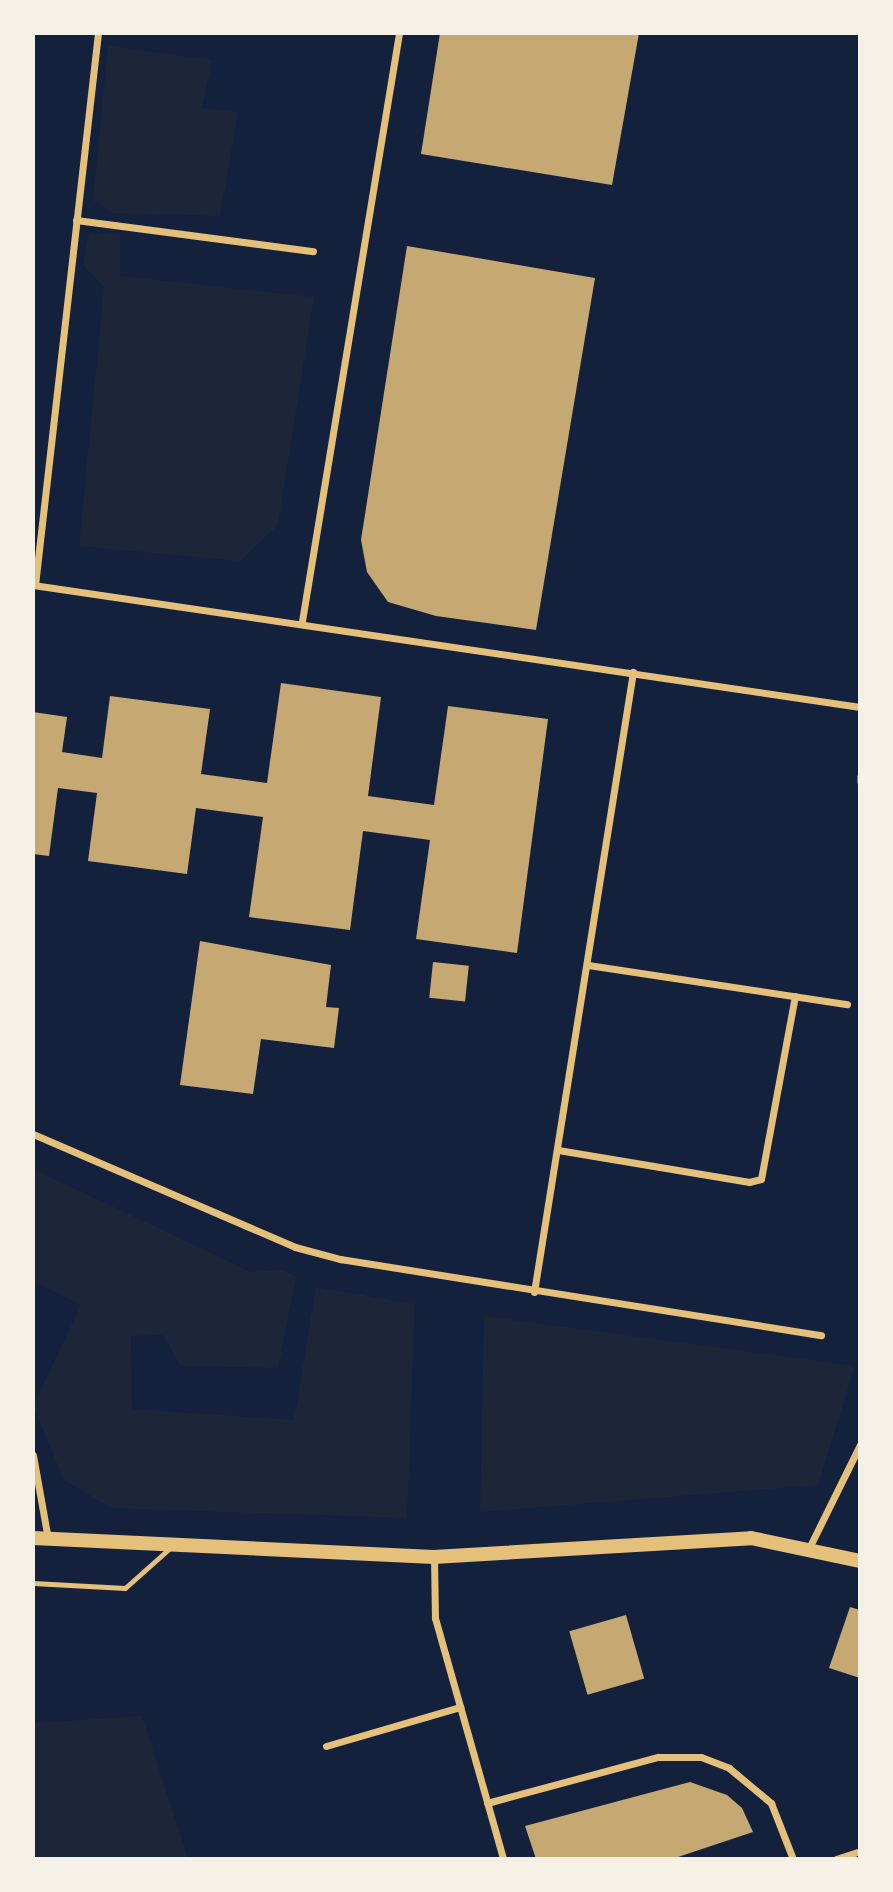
<!DOCTYPE html>
<html>
<head>
<meta charset="utf-8">
<style>
	body { margin:0 }
	#map { position:relative; width:893px; height:1892px; overflow:hidden; background:#14213d; font-family:Poppins,sans-serif }
	div>[style] { position:absolute }
	.green>* { inset:0; background:#1d2539 }
	.building>* { inset:0; background:#c6a872; transform-origin:0 0 }
	.path>* { height:4.5px; margin:-2.25px; padding:0 2.25px; transform-origin:2.25px; border-radius:2.25px; background:#e5c07b }
	.service>* { height:5px; margin:-2.5px; padding:0 2.5px; transform-origin:2.5px; border-radius:2.5px; background:#e5c07b }
	.minor>* { height:7px; margin:-3.5px; padding:0 3.5px; transform-origin:3.5px; border-radius:3.5px; background:#e5c07b }
	.secondary>* { height:14px; margin:-7px; padding:0 7px; transform-origin:7px; border-radius:7px; background:#e5c07b }
	span { translate:-50% -50%; white-space:nowrap; text-align:center; line-height:1.15; -webkit-text-stroke:7px #f6f1e7; paint-order:stroke }
	.frame { position:absolute; inset:0; border:35px solid #f6f1e7; pointer-events:none }
</style>
</head>
<body>
<div id="map">
	<div class="green">
		<div style="clip-path:polygon(108px 46px,212px 60px,202px 108px,238px 112px,220px 216px,113px 213px,93px 200px)"></div>
		<div style="clip-path:polygon(89px 232px,120px 235px,120px 276px,314px 297px,278px 525px,240px 561px,79px 546px,104px 287px,83px 265px)"></div>
		<div style="clip-path:polygon(33px 1169px,251px 1272px,282px 1270px,296px 1277px,278px 1368px,181px 1366px,163px 1335px,131px 1336px,132px 1409px,294px 1420px,316px 1287px,415px 1304px,407px 1518px,112px 1508px,64px 1480px,33px 1406px,81px 1305px,33px 1281px)"></div>
		<div style="clip-path:polygon(484px 1316px,855px 1366px,818px 1485px,480px 1512px)"></div>
		<div style="clip-path:polygon(142px 1716px,188px 1859px,33px 1859px,33px 1723px)"></div>
	</div>
	<div class="building">
		<div style="clip-path:polygon(440px 33px,639px 33px,612px 185px,421px 154px)"></div>
		<div style="clip-path:polygon(407px 246px,595px 278px,536px 630px,436px 616px,388px 602px,367px 572px,361px 540px)"></div>
		<div style="clip-path:polygon(281px 683px,381px 697px,368px 796px,434px 805px,448px 706px,548px 719px,517px 953px,416px 939px,430px 840px,363px 831px,350px 930px,249px 917px,263px 817px,196px 808px,187px 874px,88px 861px,97px 793px,58px 788px,49px 856px,33px 854px,33px 712px,67px 717px,62px 752px,102px 758px,110px 696px,210px 709px,201px 774px,267px 783px)"></div>
		<div style="clip-path:polygon(200px 941px,331px 965px,326px 1007px,339px 1008px,334px 1048px,261px 1039px,253px 1094px,180px 1085px)"></div>
		<div style="left:433px;top:962px;width:36px;height:36px;rotate:6deg"></div>
		<div style="clip-path:polygon(850px 1607px,860px 1610px,860px 1678px,829px 1668px)"></div>
		<div style="left:626px;top:1615px;width:66px;height:59px;rotate:74deg"></div>
		<div style="clip-path:polygon(690px 1782px,727px 1795px,742px 1808px,753px 1832px,672px 1859px,536px 1859px,525px 1826px)"></div>
	</div>
	<div class="path">
		<div style="left:860px;top:776px;width:6px;rotate:90deg"></div>
	</div>
	<div class="service">
		<div style="left:33px;top:1583px;width:92px;rotate:3.1deg"></div>
		<div style="left:125px;top:1588px;width:62px;rotate:-41.7deg"></div>
	</div>
	<div class="minor">
		<div style="left:76px;top:220px;width:239px;rotate:7.5deg"></div>
		<div style="left:33px;top:585px;width:836px;rotate:8.39deg"></div>
		<div style="left:35px;top:585px;width:556px;rotate:-83.49deg"></div>
		<div style="left:302px;top:621px;width:596px;rotate:-80.63deg"></div>
		<div style="left:588px;top:965px;width:262px;rotate:8.6deg"></div>
		<div style="left:33px;top:1134px;width:285px;rotate:23.3deg"></div>
		<div style="left:295px;top:1247px;width:47px;rotate:14.9deg"></div>
		<div style="left:340px;top:1259px;width:487px;rotate:9deg"></div>
		<div style="left:558px;top:1150px;width:194px;rotate:9.5deg"></div>
		<div style="left:749px;top:1182px;width:12px;rotate:-14deg"></div>
		<div style="left:761px;top:1179px;width:186px;rotate:-79.5deg"></div>
		<div style="left:534px;top:1292px;width:628px;rotate:-80.93deg"></div>
		<div style="left:33px;top:1455px;width:85px;rotate:79.9deg"></div>
		<div style="left:809px;top:1548px;width:115px;rotate:-63.7deg"></div>
		<div style="left:434px;top:1557px;width:61px;rotate:89.1deg"></div>
		<div style="left:435px;top:1618px;width:250px;rotate:74.2deg"></div>
		<div style="left:326px;top:1746px;width:140px;rotate:-16.2deg"></div>
		<div style="left:487px;top:1803px;width:177px;rotate:-15.1deg"></div>
		<div style="left:658px;top:1757px;width:43px"></div>
		<div style="left:701px;top:1757px;width:30px;rotate:21deg"></div>
		<div style="left:729px;top:1768px;width:55px;rotate:39.8deg"></div>
		<div style="left:771px;top:1803px;width:60px;rotate:68.6deg"></div>
		<div style="left:836px;top:1859px;width:25px;rotate:-18deg"></div>
	</div>
	<div class="secondary">
		<div style="left:33px;top:1538px;width:401px;rotate:2.7deg"></div>
		<div style="left:434px;top:1557px;width:318px;rotate:-3.4deg"></div>
		<div style="left:751px;top:1538px;width:111px;rotate:11.9deg"></div>
	</div>
	<div class="frame"></div>
</div>
</body>
</html>
